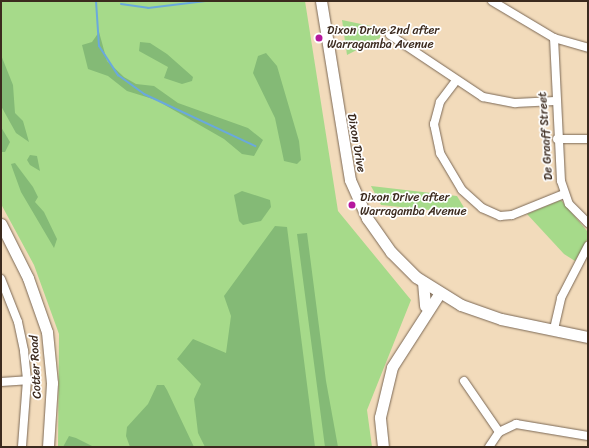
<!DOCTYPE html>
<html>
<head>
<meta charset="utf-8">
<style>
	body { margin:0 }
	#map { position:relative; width:589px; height:448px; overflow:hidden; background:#f2dbbb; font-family:Sriracha,sans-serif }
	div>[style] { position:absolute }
	.green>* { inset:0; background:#a6da8a }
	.forest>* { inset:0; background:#84ba76 }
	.stream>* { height:2px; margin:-1px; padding:0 1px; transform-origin:1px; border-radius:1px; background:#6aa9dc }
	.roads { filter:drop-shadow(0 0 1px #7b6855) drop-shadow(0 0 1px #7b6855) }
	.minor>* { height:8px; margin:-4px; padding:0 4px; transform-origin:4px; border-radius:4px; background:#fff }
	.secondary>* { height:11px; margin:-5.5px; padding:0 5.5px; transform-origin:5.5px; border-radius:5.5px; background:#fff }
	.dots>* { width:11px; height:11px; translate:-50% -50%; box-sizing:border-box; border:2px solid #fff; border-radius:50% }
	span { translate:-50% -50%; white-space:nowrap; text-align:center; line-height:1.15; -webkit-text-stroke:3.5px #fff; paint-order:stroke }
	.poi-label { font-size:12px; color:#3b2a1e }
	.left { translate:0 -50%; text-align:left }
	.street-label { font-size:12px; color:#3b2a1e }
	.frame { position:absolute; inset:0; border:2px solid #3b2a1e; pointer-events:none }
</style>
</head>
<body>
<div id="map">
	<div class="green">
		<div style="clip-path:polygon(1px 1px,305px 1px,338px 211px,411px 300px,367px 410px,372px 447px,58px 447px,59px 334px,34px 265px,1px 204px)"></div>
		<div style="clip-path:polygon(342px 20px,380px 28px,380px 38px,347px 55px)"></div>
		<div style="clip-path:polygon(371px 186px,457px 196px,468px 214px,381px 205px)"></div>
		<div style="clip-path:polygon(561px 200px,587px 231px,588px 238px,575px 261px,564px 254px,527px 214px)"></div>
	</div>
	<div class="forest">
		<div style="clip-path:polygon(99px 32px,107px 61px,124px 77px,136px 84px,154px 86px,178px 103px,248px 128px,263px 140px,254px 156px,242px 154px,224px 139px,156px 100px,127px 91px,108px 76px,88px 69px,82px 45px,92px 42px)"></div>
		<div style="clip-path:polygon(140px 42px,150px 43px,167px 54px,193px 77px,192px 81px,182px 84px,164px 78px,168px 67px,139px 51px)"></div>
		<div style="clip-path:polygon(266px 53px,277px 66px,299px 141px,301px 160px,297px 164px,284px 161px,275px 118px,253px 73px,258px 56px)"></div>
		<div style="clip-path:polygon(1px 55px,13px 85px,15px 113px,23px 121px,29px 142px,16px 133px,1px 106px)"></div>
		<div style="clip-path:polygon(1px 127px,10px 142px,5px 152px,1px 152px)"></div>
		<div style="clip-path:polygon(30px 155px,37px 156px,40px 171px,30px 165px,27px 160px)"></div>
		<div style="clip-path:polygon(15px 163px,33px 187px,38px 197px,35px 202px,44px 212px,57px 239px,54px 248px,21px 192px,13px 170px,11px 164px)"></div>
		<div style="clip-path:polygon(242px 191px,270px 200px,271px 207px,261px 221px,243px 225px,239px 221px,234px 195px)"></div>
		<div style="clip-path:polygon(275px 226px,287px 227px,315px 447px,205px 447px,198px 433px,194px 399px,201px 384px,177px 359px,193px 339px,226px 353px,231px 316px,224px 296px)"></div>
		<div style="clip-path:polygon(307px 233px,326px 381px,338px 447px,325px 447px,297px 234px)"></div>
		<div style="clip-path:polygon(157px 385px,164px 385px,167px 390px,194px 447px,130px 447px,126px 436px,127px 427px,148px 404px)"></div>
		<div style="clip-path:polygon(69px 436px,76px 438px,94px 447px,63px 447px)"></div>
	</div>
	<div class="stream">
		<div style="left:96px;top:1px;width:45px;rotate:86.2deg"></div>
		<div style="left:99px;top:46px;width:35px;rotate:57deg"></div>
		<div style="left:118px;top:75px;width:32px;rotate:36deg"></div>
		<div style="left:144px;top:94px;width:123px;rotate:25.1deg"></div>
		<div style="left:108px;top:1px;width:1px"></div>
		<div style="left:121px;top:4px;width:27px;rotate:8deg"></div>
		<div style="left:148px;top:8px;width:58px;rotate:-6.9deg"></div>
	</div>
	<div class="roads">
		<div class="minor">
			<div style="left:492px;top:1px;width:72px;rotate:30.8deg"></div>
			<div style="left:554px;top:38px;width:35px;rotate:16deg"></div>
			<div style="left:390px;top:35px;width:112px;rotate:33.7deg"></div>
			<div style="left:483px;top:97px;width:33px;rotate:11deg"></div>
			<div style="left:515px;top:103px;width:40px;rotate:-2.9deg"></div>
			<div style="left:554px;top:38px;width:143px;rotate:87.2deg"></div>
			<div style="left:561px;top:181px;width:24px;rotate:71deg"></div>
			<div style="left:569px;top:204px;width:27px;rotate:45deg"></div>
			<div style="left:455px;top:82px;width:25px;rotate:127deg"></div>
			<div style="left:440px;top:102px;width:23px;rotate:105deg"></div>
			<div style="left:434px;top:124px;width:30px;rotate:78deg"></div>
			<div style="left:440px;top:153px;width:43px;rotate:59.3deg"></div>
			<div style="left:462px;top:190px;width:27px;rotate:42deg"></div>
			<div style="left:482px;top:208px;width:20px;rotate:24deg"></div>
			<div style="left:500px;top:216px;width:12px;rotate:-5deg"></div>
			<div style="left:512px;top:215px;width:56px;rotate:-22deg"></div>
			<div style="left:557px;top:139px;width:31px"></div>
			<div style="left:1px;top:279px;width:46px;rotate:68.4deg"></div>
			<div style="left:18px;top:322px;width:30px;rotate:78deg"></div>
			<div style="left:24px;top:351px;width:29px;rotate:84deg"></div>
			<div style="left:27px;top:380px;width:67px;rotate:94.3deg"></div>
			<div style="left:554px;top:329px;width:32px;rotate:-77deg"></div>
			<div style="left:561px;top:298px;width:59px;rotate:-62.6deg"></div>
			<div style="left:464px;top:381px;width:62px;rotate:55.5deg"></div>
			<div style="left:1px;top:382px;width:26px;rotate:-4deg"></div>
			<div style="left:489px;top:447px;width:18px;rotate:-56deg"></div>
			<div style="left:499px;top:432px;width:19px;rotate:-25deg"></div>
			<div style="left:516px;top:424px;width:73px;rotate:9.5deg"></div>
		</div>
		<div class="secondary">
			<div style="left:321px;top:1px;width:181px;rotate:80.8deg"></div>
			<div style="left:350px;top:180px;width:42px;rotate:65.9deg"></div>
			<div style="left:367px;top:218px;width:42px;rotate:54.8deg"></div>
			<div style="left:391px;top:252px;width:35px;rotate:45deg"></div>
			<div style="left:416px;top:277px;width:53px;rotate:31.9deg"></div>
			<div style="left:461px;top:305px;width:42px;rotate:19.3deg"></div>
			<div style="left:501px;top:319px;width:89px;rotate:11.7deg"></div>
			<div style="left:1px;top:224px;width:60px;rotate:63.4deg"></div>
			<div style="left:28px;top:278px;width:57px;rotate:70.6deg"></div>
			<div style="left:47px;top:332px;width:51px;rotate:84.4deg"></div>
			<div style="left:52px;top:383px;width:64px;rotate:93.6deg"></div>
			<div style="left:423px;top:282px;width:24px;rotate:85deg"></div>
			<div style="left:383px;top:447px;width:30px;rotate:-96deg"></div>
			<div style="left:380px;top:417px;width:51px;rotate:-76.5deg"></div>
			<div style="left:392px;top:367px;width:87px;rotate:-57.2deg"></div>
		</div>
	</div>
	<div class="dots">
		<div style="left:319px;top:38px;background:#b5179e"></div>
		<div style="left:352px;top:205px;background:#b5179e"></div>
	</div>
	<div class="poi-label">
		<span class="left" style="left:327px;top:38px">Dixon Drive 2nd after<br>Warragamba Avenue</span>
		<span class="left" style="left:360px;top:205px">Dixon Drive after<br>Warragamba Avenue</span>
	</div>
	<div class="street-label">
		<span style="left:546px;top:136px;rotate:-94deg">De Graaff Street</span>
		<span style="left:356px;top:143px;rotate:80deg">Dixon Drive</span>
		<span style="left:36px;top:367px;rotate:-93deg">Cotter Road</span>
	</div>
	<div class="frame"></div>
</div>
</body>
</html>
